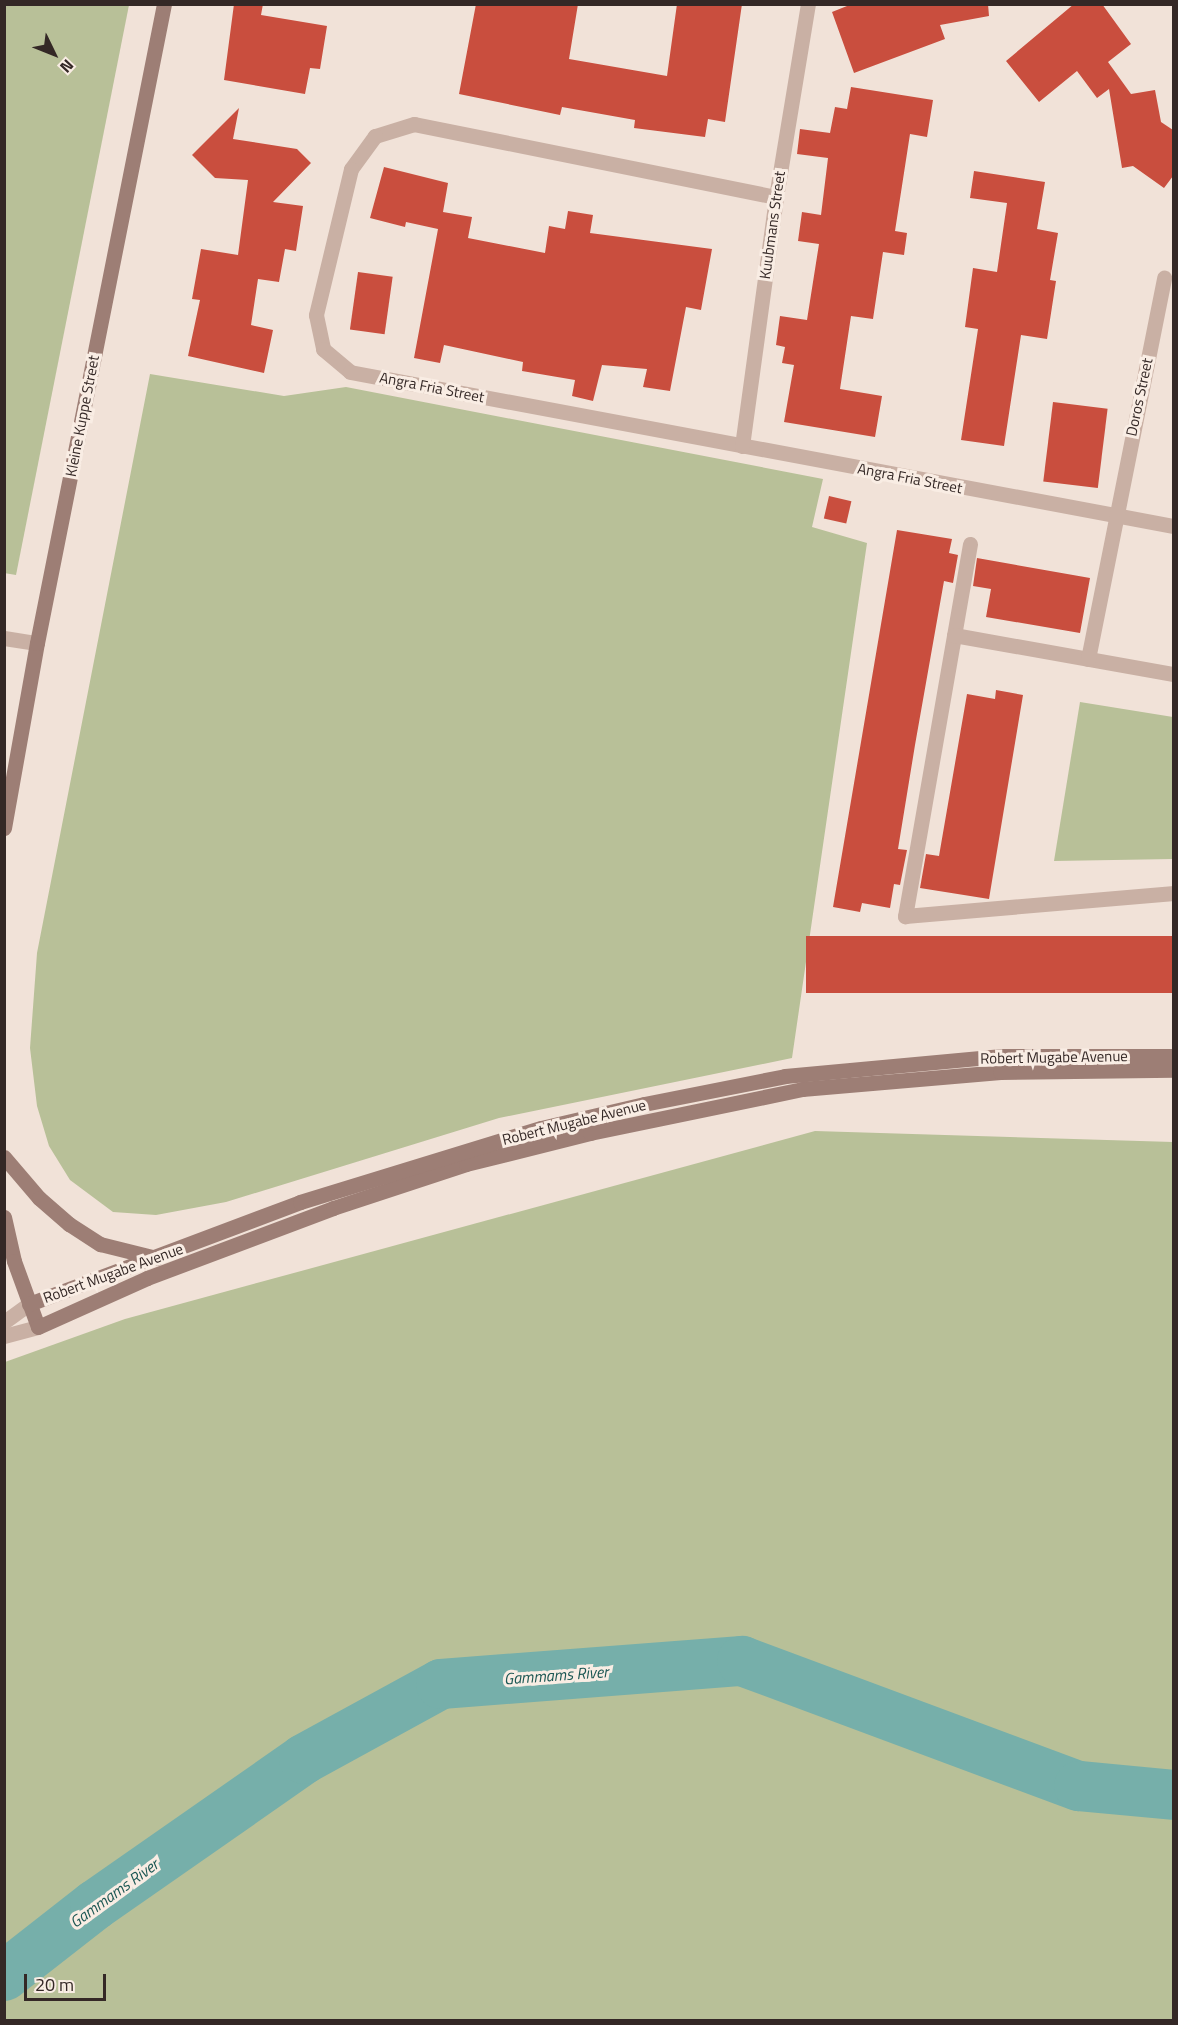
<!DOCTYPE html>
<html>
<head>
<meta charset="utf-8">
<style>
	body { margin:0 }
	#map { position:relative; width:1178px; height:2025px; overflow:hidden; background:#f1e2d8; font-family:"Titillium Web",sans-serif }
	div>[style] { position:absolute }
	.green>* { inset:0; background:#b8c098 }
	.river>* { height:50px; margin:-25px; padding:0 25px; transform-origin:25px; border-radius:25px; background:#76afaa }
	.building>* { inset:0; background:#c94e3e; transform-origin:0 0 }
	.street>* { height:15px; margin:-7.5px; padding:0 7.5px; transform-origin:7.5px; border-radius:7.5px; background:#c9b0a4 }
	.secondary>* { height:15px; margin:-7.5px; padding:0 7.5px; transform-origin:7.5px; border-radius:7.5px; background:#9d7e75 }
	span { translate:-50% -50%; white-space:nowrap; text-align:center; line-height:1.15; -webkit-text-stroke:6px #f9ede4; paint-order:stroke }
	.street-label { font-size:15px; color:#342826 }
	.water-label { font-size:16px; color:#1b5753; font-style:italic }
	.frame { position:absolute; inset:0; border:6px solid #342826; pointer-events:none }
	.north { position:absolute; left:24px; top:24px; width:60px; height:60px; -webkit-text-stroke:4px #f9ede4; paint-order:stroke; rotate:133deg; font-size:16px; font-weight:700; line-height:24px; text-align:center; color:#342826 }
	.north::after { content:''; display:block; margin:auto; width:21px; height:27px; background:#342826; clip-path:polygon(50% 0,100% 100%,50% 72%,0 100%) }
	.scale { position:absolute; left:24px; top:1974px; width:82px; height:27px; box-sizing:border-box; border:3px solid #342826; border-top:0; padding-left:8px; font-size:18px; line-height:21px; white-space:nowrap; color:#342826; -webkit-text-stroke:4px #f9ede4; paint-order:stroke }
</style>
</head>
<body>
<div id="map">
	<div class="green">
		<div style="clip-path:polygon(4px 5px,129px 5px,16px 575px,4px 573px)"></div>
		<div style="clip-path:polygon(150px 374px,284px 396px,346px 387px,823px 479px,812px 527px,867px 543px,792px 1058px,499px 1118px,226px 1202px,156px 1215px,113px 1212px,70px 1180px,49px 1146px,37px 1106px,30px 1048px,37px 953px)"></div>
		<div style="clip-path:polygon(1080px 702px,1173px 717px,1173px 859px,1054px 861px)"></div>
		<div style="clip-path:polygon(815px 1131px,1173px 1142px,1173px 2020px,5px 2020px,5px 1362px,125px 1319px)"></div>
	</div>
	<div class="river">
		<div style="left:4px;top:1976px;width:115px;rotate:-38deg"></div>
		<div style="left:95px;top:1905px;width:255px;rotate:-34.9deg"></div>
		<div style="left:304px;top:1759px;width:156px;rotate:-28.7deg"></div>
		<div style="left:441px;top:1684px;width:302px;rotate:-4.4deg"></div>
		<div style="left:742px;top:1661px;width:359px;rotate:20.4deg"></div>
		<div style="left:1079px;top:1786px;width:95px;rotate:5.4deg"></div>
	</div>
	<div class="building">
		<div style="clip-path:polygon(234px 4px,263px 4px,261px 15px,327px 26px,320px 69px,310px 68px,305px 94px,224px 80px)"></div>
		<div style="clip-path:polygon(476px 4px,578px 4px,569px 59px,667px 76px,677px 4px,742px 4px,725px 122px,708px 119px,705px 137px,634px 128px,635px 120px,562px 107px,560px 115px,459px 94px)"></div>
		<div style="clip-path:polygon(852px 4px,988px 4px,989px 16px,940px 25px,945px 39px,854px 73px,832px 12px)"></div>
		<div style="clip-path:polygon(1074px 4px,1102px 4px,1131px 44px,1108px 62px,1131px 94px,1155px 90px,1161px 122px,1173px 130px,1173px 176px,1164px 188px,1133px 166px,1122px 168px,1109px 89px,1097px 98px,1077px 71px,1039px 102px,1006px 61px)"></div>
		<div style="clip-path:polygon(851px 87px,933px 100px,927px 137px,910px 134px,895px 231px,907px 233px,904px 255px,883px 252px,873px 319px,851px 316px,840px 389px,882px 396px,875px 437px,784px 422px,794px 365px,782px 363px,785px 347px,776px 345px,780px 316px,807px 320px,819px 244px,798px 241px,802px 212px,821px 215px,828px 158px,797px 154px,800px 129px,830px 133px,835px 107px,847px 109px)"></div>
		<div style="clip-path:polygon(239px 108px,233px 139px,297px 149px,311px 163px,273px 202px,303px 206px,296px 251px,285px 249px,279px 282px,258px 279px,251px 325px,273px 330px,264px 373px,188px 356px,200px 300px,192px 299px,201px 249px,238px 255px,248px 180px,215px 178px,192px 155px)"></div>
		<div style="clip-path:polygon(384px 167px,448px 183px,443px 212px,472px 217px,468px 238px,545px 253px,549px 226px,565px 229px,568px 211px,593px 215px,590px 233px,712px 249px,701px 310px,686px 307px,670px 391px,643px 387px,647px 369px,602px 365px,593px 401px,572px 396px,575px 380px,522px 371px,523px 362px,444px 345px,440px 363px,414px 358px,438px 229px,406px 222px,405px 227px,370px 218px)"></div>
		<div style="clip-path:polygon(974px 171px,1045px 182px,1037px 229px,1058px 233px,1050px 280px,1056px 281px,1047px 339px,1021px 335px,1004px 446px,961px 440px,978px 329px,965px 327px,973px 268px,997px 272px,1007px 203px,970px 198px)"></div>
		<div style="left:358px;top:272px;width:35px;height:58px;rotate:8deg"></div>
		<div style="left:1053px;top:402px;width:55px;height:80px;rotate:7deg"></div>
		<div style="left:829px;top:496px;width:23px;height:23px;rotate:13deg"></div>
		<div style="clip-path:polygon(897px 530px,952px 539px,949px 553px,958px 555px,953px 583px,944px 581px,915px 745px,898px 849px,907px 850px,900px 885px,894px 884px,890px 908px,862px 903px,860px 912px,833px 907px)"></div>
		<div style="clip-path:polygon(977px 558px,1090px 578px,1080px 633px,986px 617px,991px 589px,973px 586px)"></div>
		<div style="clip-path:polygon(996px 690px,1023px 695px,989px 899px,920px 888px,926px 854px,939px 856px,967px 694px,995px 699px)"></div>
		<div style="left:1173px;top:936px;width:57px;height:367px;rotate:90deg"></div>
	</div>
	<div class="street">
		<div style="left:776px;top:197px;width:369px;rotate:-168.6deg"></div>
		<div style="left:414px;top:124px;width:41px;rotate:162.9deg"></div>
		<div style="left:375px;top:136px;width:41px;rotate:126deg"></div>
		<div style="left:351px;top:169px;width:150px;rotate:103.5deg"></div>
		<div style="left:316px;top:315px;width:35px;rotate:78deg"></div>
		<div style="left:323px;top:349px;width:35px;rotate:40deg"></div>
		<div style="left:350px;top:372px;width:838px;rotate:10.59deg"></div>
		<div style="left:742px;top:446px;width:251px;rotate:-82.2deg"></div>
		<div style="left:776px;top:197px;width:196px;rotate:-80.6deg"></div>
		<div style="left:970px;top:544px;width:378px;rotate:99.9deg"></div>
		<div style="left:905px;top:916px;width:270px;rotate:-4.9deg"></div>
		<div style="left:954px;top:635px;width:223px;rotate:10.1deg"></div>
		<div style="left:4px;top:638px;width:33px;rotate:9deg"></div>
		<div style="left:1088px;top:659px;width:389px;rotate:-78.7deg"></div>
		<div style="left:4px;top:1322px;width:31px;rotate:-36deg"></div>
		<div style="left:4px;top:1336px;width:35px;rotate:-15deg"></div>
	</div>
	<div class="secondary">
		<div style="left:4px;top:828px;width:188px;rotate:-79.9deg"></div>
		<div style="left:37px;top:643px;width:651px;rotate:-78.76deg"></div>
		<div style="left:4px;top:1157px;width:54px;rotate:49.5deg"></div>
		<div style="left:39px;top:1198px;width:40px;rotate:41deg"></div>
		<div style="left:69px;top:1224px;width:37px;rotate:33deg"></div>
		<div style="left:100px;top:1244px;width:58px;rotate:14deg"></div>
		<div style="left:4px;top:1217px;width:45px;rotate:77.2deg"></div>
		<div style="left:14px;top:1261px;width:70px;rotate:70deg"></div>
		<div style="left:38px;top:1327px;width:120px;rotate:-24.2deg"></div>
		<div style="left:147px;top:1278px;width:199px;rotate:-20.6deg"></div>
		<div style="left:333px;top:1208px;width:140px;rotate:-18.3deg"></div>
		<div style="left:466px;top:1164px;width:128px;rotate:-14deg"></div>
		<div style="left:590px;top:1133px;width:217px;rotate:-11.7deg"></div>
		<div style="left:802px;top:1089px;width:199px;rotate:-4.9deg"></div>
		<div style="left:1000px;top:1072px;width:174px;rotate:-0.7deg"></div>
		<div style="left:29px;top:1304px;width:290px;rotate:-20.6deg"></div>
		<div style="left:300px;top:1202px;width:252px;rotate:-17.1deg"></div>
		<div style="left:541px;top:1128px;width:106px;rotate:-13.1deg"></div>
		<div style="left:644px;top:1104px;width:144px;rotate:-11.2deg"></div>
		<div style="left:785px;top:1076px;width:215px;rotate:-5.3deg"></div>
		<div style="left:999px;top:1056px;width:175px"></div>
	</div>
	<div class="street-label">
		<span style="left:772px;top:225px;rotate:-82deg">Kuubmans Street</span>
		<span style="left:432px;top:387px;rotate:11deg">Angra Fria Street</span>
		<span style="left:1139px;top:397px;rotate:-78deg">Doros Street</span>
		<span style="left:82px;top:416px;rotate:-79deg">Kleine Kuppe Street</span>
		<span style="left:910px;top:478px;rotate:11deg">Angra Fria Street</span>
		<span style="left:1054px;top:1057px;rotate:-1deg">Robert Mugabe Avenue</span>
		<span style="left:574px;top:1122px;rotate:-14deg">Robert Mugabe Avenue</span>
		<span style="left:113px;top:1273px;rotate:-20deg">Robert Mugabe Avenue</span>
	</div>
	<div class="water-label">
		<span style="left:556px;top:1675px;rotate:-4deg">Gammams River</span>
		<span style="left:114px;top:1893px;rotate:-36deg">Gammams River</span>
	</div>
	<div class="frame"></div>
	<div class="north">N</div>
	<div class="scale">20 m</div>
</div>
</body>
</html>
